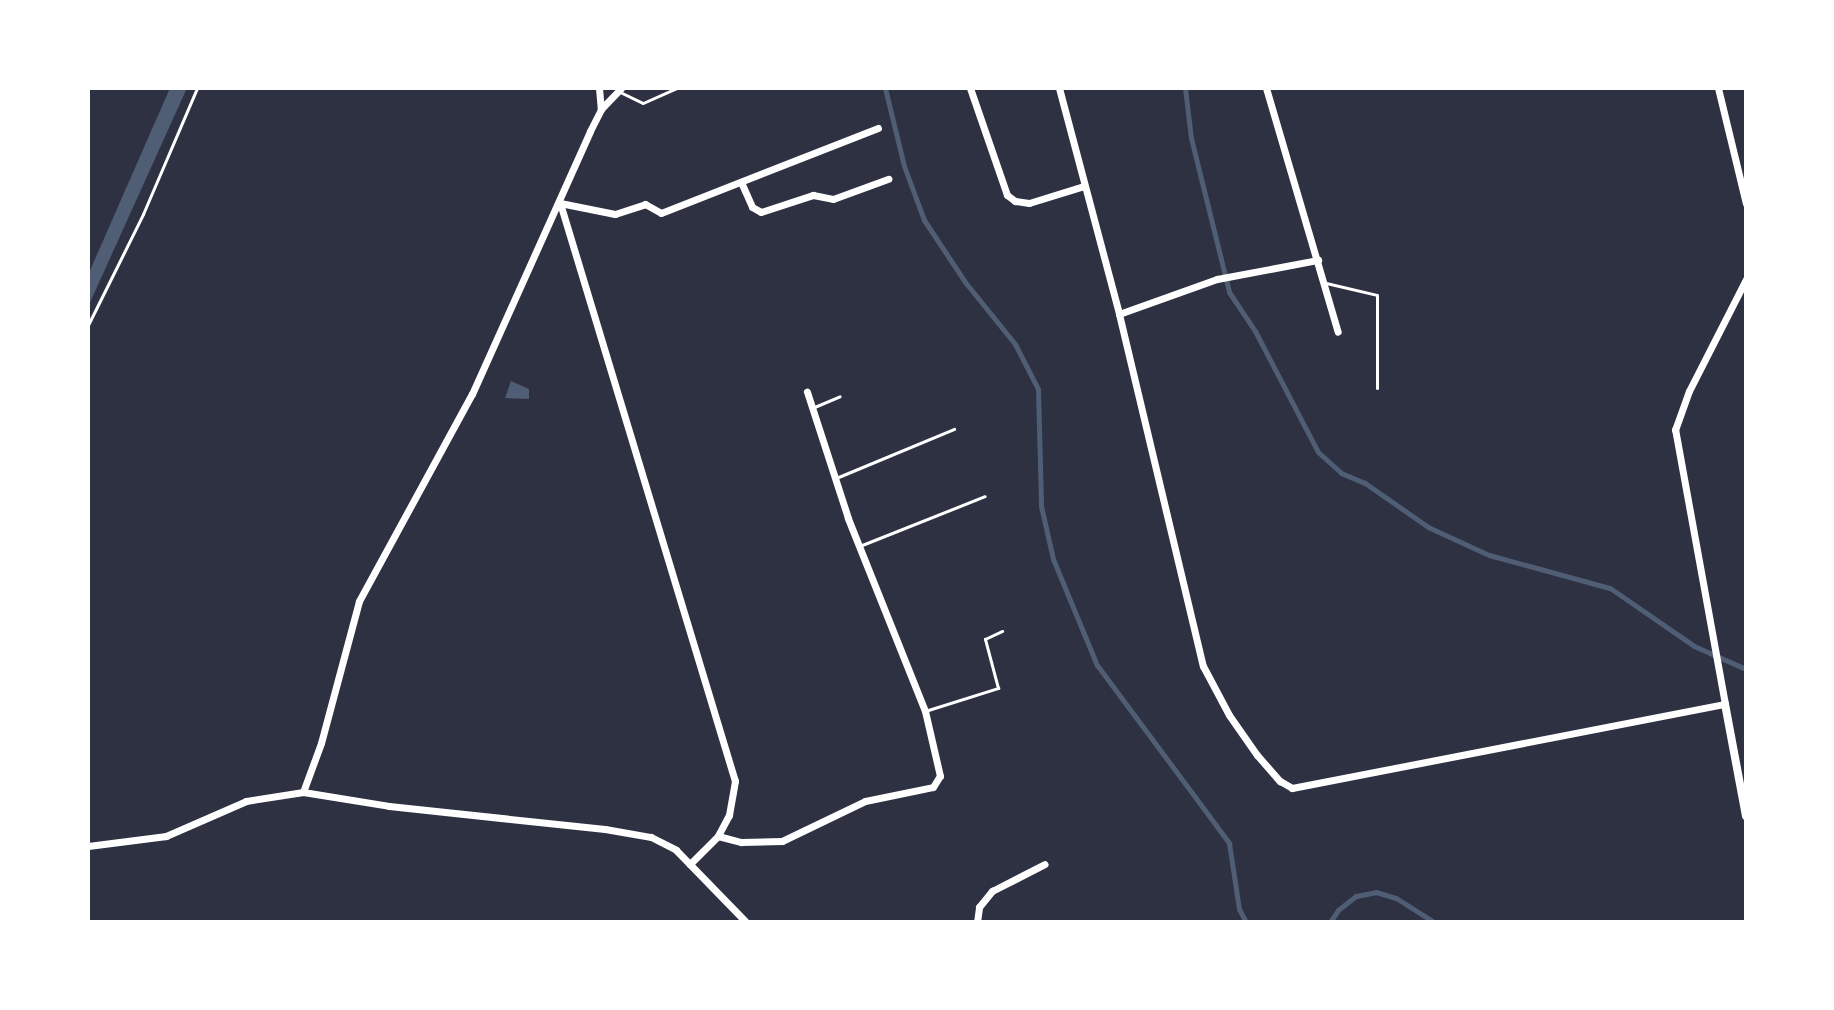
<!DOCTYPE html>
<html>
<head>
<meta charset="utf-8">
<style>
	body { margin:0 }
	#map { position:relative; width:1834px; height:1010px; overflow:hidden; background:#2d3142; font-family:Overpass,sans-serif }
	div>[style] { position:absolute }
	.water>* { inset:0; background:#4f5d75 }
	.stream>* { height:5px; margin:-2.5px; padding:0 2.5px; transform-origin:2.5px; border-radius:2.5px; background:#4f5d75 }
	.path>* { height:3px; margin:-1.5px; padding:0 1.5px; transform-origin:1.5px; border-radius:1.5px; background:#fff }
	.service>* { height:3px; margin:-1.5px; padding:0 1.5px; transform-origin:1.5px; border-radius:1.5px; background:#fff }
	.minor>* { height:7px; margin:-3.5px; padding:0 3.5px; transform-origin:3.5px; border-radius:3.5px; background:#fff }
	.tertiary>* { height:8px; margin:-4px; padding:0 4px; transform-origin:4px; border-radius:4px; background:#fff }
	span { translate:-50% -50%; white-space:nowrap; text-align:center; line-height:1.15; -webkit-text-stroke:6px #fff; paint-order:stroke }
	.frame { position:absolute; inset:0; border:90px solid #fff; pointer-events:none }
</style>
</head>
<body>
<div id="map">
	<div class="water">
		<div style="clip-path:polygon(170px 88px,187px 88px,88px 307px,88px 275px)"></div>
		<div style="clip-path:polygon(511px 381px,529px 389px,529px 399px,505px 398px)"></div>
	</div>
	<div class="stream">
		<div style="left:885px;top:88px;width:80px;rotate:76.3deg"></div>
		<div style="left:904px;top:166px;width:58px;rotate:69.7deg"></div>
		<div style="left:924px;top:220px;width:74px;rotate:56.5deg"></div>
		<div style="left:965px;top:282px;width:80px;rotate:51.1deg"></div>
		<div style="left:1015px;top:344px;width:51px;rotate:62.9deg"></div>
		<div style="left:1038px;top:389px;width:117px;rotate:88.5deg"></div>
		<div style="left:1041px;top:506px;width:54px;rotate:77.2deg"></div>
		<div style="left:1053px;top:559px;width:115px;rotate:67.5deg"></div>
		<div style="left:1097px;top:665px;width:222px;rotate:53.4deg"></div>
		<div style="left:1229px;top:843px;width:67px;rotate:81.4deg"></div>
		<div style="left:1239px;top:909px;width:15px;rotate:62deg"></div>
		<div style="left:1185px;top:88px;width:50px;rotate:83.2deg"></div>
		<div style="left:1191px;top:138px;width:159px;rotate:76.1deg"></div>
		<div style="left:1229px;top:292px;width:47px;rotate:56.3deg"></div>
		<div style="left:1255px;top:331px;width:136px;rotate:62.5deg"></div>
		<div style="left:1318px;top:452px;width:31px;rotate:42deg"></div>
		<div style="left:1341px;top:473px;width:26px;rotate:23deg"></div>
		<div style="left:1365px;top:483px;width:77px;rotate:34.9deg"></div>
		<div style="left:1428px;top:527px;width:67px;rotate:24.7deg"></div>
		<div style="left:1489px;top:555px;width:125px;rotate:15.3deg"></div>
		<div style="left:1610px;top:588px;width:102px;rotate:34.6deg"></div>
		<div style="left:1694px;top:646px;width:57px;rotate:23.9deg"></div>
		<div style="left:1330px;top:922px;width:14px;rotate:-56deg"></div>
		<div style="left:1338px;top:910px;width:23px;rotate:-38deg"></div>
		<div style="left:1356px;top:896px;width:20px;rotate:-11deg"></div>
		<div style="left:1376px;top:892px;width:21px;rotate:17deg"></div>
		<div style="left:1396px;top:898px;width:45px;rotate:32.3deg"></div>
	</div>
	<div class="path">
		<div style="left:88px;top:325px;width:124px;rotate:-63.6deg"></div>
		<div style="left:143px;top:214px;width:137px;rotate:-66.8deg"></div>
	</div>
	<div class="service">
		<div style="left:620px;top:92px;width:25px;rotate:26deg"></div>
		<div style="left:643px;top:103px;width:36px;rotate:-24deg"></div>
		<div style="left:1326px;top:283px;width:52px;rotate:13.2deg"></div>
		<div style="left:1377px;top:295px;width:93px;rotate:90deg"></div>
		<div style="left:812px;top:408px;width:30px;rotate:-23deg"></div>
		<div style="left:836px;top:478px;width:128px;rotate:-22.6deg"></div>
		<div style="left:862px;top:545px;width:132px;rotate:-21.7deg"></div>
		<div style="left:925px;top:711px;width:77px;rotate:-17.5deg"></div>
		<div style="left:998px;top:688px;width:51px;rotate:-104.9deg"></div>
		<div style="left:985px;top:639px;width:19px;rotate:-25deg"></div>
	</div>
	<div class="minor">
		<div style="left:599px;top:88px;width:21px;rotate:85deg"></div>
		<div style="left:970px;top:88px;width:113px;rotate:70.9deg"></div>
		<div style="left:1007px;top:195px;width:10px;rotate:37deg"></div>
		<div style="left:1015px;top:201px;width:14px;rotate:8deg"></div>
		<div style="left:1029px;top:203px;width:58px;rotate:-17.2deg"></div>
		<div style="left:1059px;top:88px;width:234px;rotate:75.1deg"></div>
		<div style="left:1119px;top:314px;width:362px;rotate:76.6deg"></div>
		<div style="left:1203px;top:666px;width:55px;rotate:62deg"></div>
		<div style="left:1229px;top:715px;width:49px;rotate:55deg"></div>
		<div style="left:1257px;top:755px;width:35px;rotate:49deg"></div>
		<div style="left:1280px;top:781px;width:14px;rotate:30deg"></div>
		<div style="left:1292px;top:788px;width:441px;rotate:-11deg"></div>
		<div style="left:1725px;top:704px;width:279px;rotate:-100.3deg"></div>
		<div style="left:1675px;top:430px;width:41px;rotate:-70.3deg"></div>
		<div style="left:1689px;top:391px;width:126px;rotate:-63deg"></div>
		<div style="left:1266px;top:88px;width:254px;rotate:73.6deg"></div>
		<div style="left:1718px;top:88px;width:119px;rotate:76.4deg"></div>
		<div style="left:741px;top:182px;width:27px;rotate:66deg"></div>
		<div style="left:752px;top:207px;width:10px;rotate:29deg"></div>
		<div style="left:761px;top:212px;width:55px;rotate:-18.1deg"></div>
		<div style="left:813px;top:195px;width:20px;rotate:11deg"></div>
		<div style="left:833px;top:199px;width:59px;rotate:-20deg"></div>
		<div style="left:560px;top:203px;width:604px;rotate:73.16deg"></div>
		<div style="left:735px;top:781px;width:35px;rotate:100deg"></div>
		<div style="left:729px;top:815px;width:24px;rotate:118deg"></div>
		<div style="left:718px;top:836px;width:40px;rotate:135deg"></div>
		<div style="left:560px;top:203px;width:56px;rotate:11.3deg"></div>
		<div style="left:615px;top:214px;width:32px;rotate:-18deg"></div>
		<div style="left:645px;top:204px;width:18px;rotate:29deg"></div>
		<div style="left:661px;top:213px;width:233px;rotate:-21.4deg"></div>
		<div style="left:1119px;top:314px;width:104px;rotate:-19.7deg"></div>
		<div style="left:1217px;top:279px;width:103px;rotate:-10.7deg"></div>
		<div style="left:303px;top:792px;width:87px;rotate:9.2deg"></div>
		<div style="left:389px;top:806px;width:217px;rotate:6.1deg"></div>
		<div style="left:605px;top:829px;width:47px;rotate:9.9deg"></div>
		<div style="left:651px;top:837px;width:28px;rotate:27deg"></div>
		<div style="left:676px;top:850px;width:100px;rotate:45.8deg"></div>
		<div style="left:718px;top:836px;width:24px;rotate:15deg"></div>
		<div style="left:741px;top:842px;width:41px;rotate:-1.4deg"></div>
		<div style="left:782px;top:841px;width:92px;rotate:-25.7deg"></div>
		<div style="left:865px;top:801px;width:69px;rotate:-11.6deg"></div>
		<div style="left:933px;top:787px;width:13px;rotate:-58deg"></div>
		<div style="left:940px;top:776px;width:67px;rotate:-103deg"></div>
		<div style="left:925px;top:711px;width:208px;rotate:-111.8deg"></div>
		<div style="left:848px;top:518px;width:133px;rotate:-108deg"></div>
		<div style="left:88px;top:846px;width:79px;rotate:-7.3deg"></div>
		<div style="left:166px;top:836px;width:87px;rotate:-23.6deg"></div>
		<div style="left:246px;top:801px;width:58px;rotate:-9deg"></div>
		<div style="left:303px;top:792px;width:52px;rotate:-69.8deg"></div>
		<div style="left:321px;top:743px;width:147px;rotate:-75deg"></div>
		<div style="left:359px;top:601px;width:236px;rotate:-61.4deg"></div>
		<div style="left:472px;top:394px;width:288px;rotate:-65.8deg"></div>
		<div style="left:590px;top:131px;width:25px;rotate:-63deg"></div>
		<div style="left:601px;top:109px;width:29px;rotate:-46deg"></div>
		<div style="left:977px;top:922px;width:15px;rotate:-82deg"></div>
		<div style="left:979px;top:907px;width:21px;rotate:-51deg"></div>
		<div style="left:992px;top:891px;width:59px;rotate:-27deg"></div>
	</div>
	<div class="tertiary">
		<div style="left:1725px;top:704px;width:114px;rotate:79.4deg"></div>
	</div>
	<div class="frame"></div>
</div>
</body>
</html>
